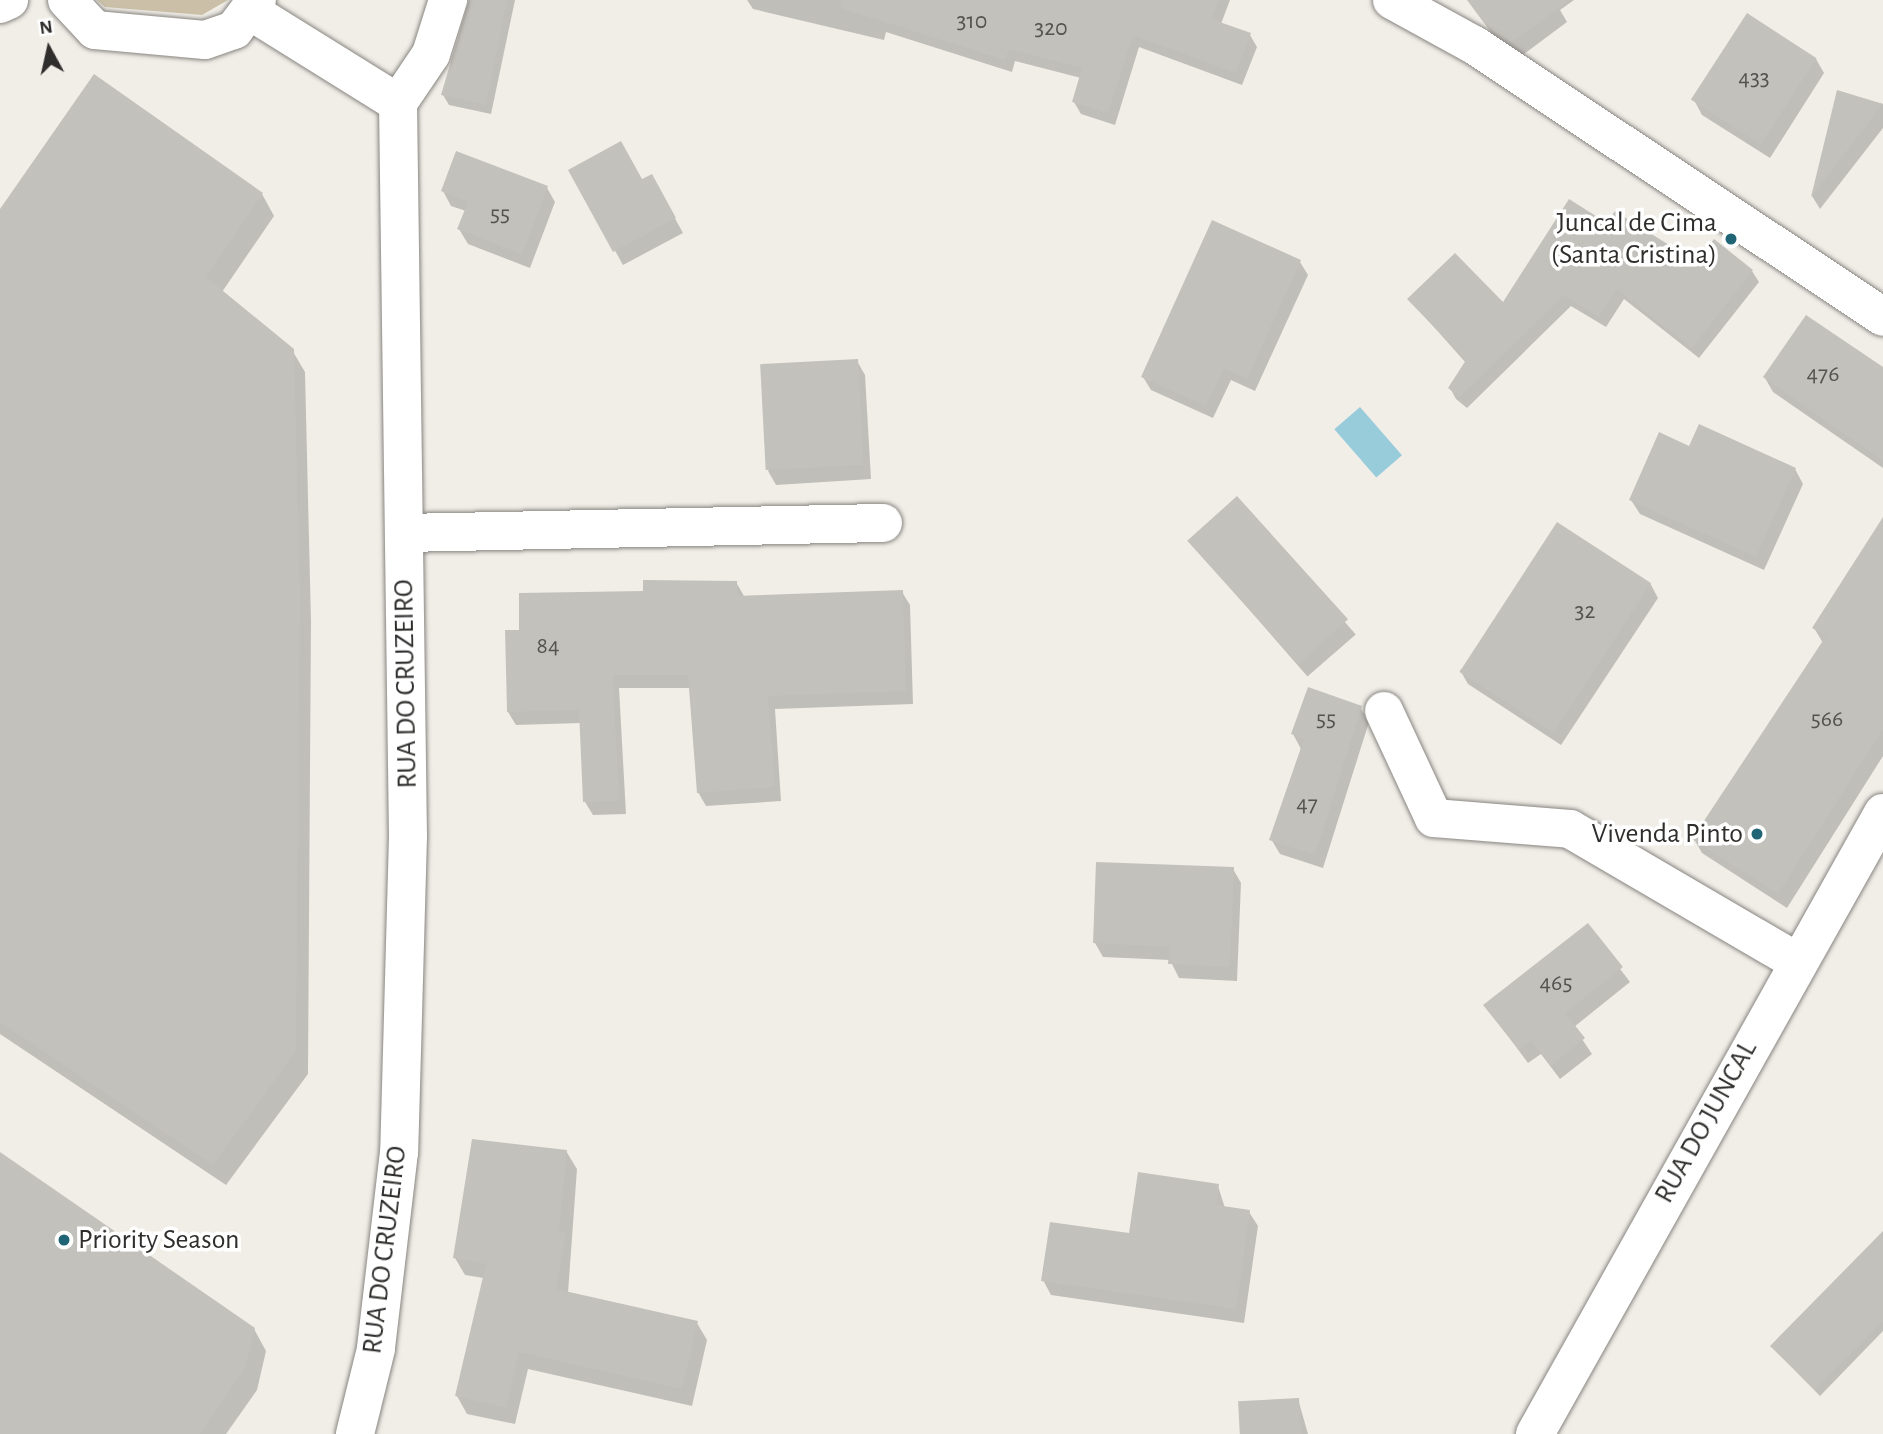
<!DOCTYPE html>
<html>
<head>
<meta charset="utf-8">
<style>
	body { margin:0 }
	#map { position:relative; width:1883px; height:1434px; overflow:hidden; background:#f1eee8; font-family:"Alegreya Sans",sans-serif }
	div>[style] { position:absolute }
	.green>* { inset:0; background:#cbc0a7 }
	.water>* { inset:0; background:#99ccdb; transform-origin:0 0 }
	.shadow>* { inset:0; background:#0003; transform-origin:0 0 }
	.building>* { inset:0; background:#c3c1bb; transform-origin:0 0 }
	.roads { filter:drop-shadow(0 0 2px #888580) drop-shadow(0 0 2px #888580) }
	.minor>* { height:38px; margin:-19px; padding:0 19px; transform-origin:19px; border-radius:19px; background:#fff }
	.tertiary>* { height:38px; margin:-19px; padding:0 19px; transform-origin:19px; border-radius:19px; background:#fff }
	.dots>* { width:19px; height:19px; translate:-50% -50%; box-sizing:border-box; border:4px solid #fff; border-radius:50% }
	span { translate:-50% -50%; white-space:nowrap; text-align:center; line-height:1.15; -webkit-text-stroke:7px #fff; paint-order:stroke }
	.number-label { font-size:24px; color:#545350 }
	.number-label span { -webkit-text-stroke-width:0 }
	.poi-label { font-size:28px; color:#2f2e2c }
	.right { translate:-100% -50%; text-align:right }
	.left { translate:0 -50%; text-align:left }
	.street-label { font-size:28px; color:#2f2e2c }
	.north { position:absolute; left:14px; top:14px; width:70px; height:70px; -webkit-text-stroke:5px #fff; paint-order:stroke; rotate:352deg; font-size:19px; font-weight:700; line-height:28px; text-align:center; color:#2f2e2c }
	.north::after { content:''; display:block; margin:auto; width:24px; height:32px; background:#2f2e2c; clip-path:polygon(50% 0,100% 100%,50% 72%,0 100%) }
</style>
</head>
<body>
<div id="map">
	<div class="green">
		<div style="clip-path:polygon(97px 0,228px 0,202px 15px,105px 7px)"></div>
	</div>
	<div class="water">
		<div style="left:1360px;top:407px;width:64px;height:34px;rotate:49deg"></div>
	</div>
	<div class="shadow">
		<div style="clip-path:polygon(470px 0,515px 0,491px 114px,449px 105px,443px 95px)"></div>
		<div style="clip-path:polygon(747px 0,1230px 0,1221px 24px,1250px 35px,1257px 47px,1242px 85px,1139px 47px,1115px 125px,1081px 114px,1074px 102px,1081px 78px,1015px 61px,1012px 72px,886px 32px,884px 40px,753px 9px)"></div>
		<div style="clip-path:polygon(1467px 0,1574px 0,1560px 10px,1567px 22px,1520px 57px,1499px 43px)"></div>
		<div style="clip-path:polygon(1816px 59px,1824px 73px,1770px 158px,1702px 115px,1694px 100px)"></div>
		<div style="clip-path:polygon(1839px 93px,1883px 104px,1883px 128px,1820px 209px,1812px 196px)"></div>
		<div style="clip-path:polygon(570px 170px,642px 182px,660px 191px,683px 233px,623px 265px)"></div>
		<div style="clip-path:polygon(547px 188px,555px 202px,530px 268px,468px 244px,459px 229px,466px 211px,451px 206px,443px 191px)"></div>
		<div style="clip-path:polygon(262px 194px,274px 216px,222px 292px,292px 350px,305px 372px,311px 621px,308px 1074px,226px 1185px,0 1034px,0 212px)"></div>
		<div style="clip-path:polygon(1608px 225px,1696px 264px,1752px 271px,1759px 282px,1699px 358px,1624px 299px,1606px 327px,1571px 306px,1467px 408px,1456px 399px,1450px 388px,1466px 363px,1409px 299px,1503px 305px)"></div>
		<div style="clip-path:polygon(1300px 262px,1308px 275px,1255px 391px,1231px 380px,1213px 418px,1151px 390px,1143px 377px)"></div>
		<div style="clip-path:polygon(857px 361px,865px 375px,871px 479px,776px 485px,768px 471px)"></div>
		<div style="clip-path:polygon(1883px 369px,1883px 468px,1773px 392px,1765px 378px)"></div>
		<div style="clip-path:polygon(1690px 448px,1795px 469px,1803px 484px,1764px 570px,1640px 514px,1631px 500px)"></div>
		<div style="left:1237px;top:498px;width:181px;height:64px;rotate:49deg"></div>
		<div style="clip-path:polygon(1883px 521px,1883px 756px,1787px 908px,1702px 853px,1694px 839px,1823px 643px,1814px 628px)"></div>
		<div style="clip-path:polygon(736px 582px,744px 596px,902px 592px,910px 605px,913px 704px,775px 709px,781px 801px,706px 806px,698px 792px,691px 688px,619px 688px,626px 814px,593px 815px,585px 802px,581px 723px,516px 725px,508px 712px,521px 631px,645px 592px)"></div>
		<div style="clip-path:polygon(1650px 583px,1658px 598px,1561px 745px,1468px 684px,1460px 670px)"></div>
		<div style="clip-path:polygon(1360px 707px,1369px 722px,1323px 868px,1280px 854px,1271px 839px,1301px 749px,1293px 734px)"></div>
		<div style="clip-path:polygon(1233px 869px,1241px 883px,1237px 981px,1179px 978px,1170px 960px,1103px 957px,1095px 943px)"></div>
		<div style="clip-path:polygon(1587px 925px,1630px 982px,1574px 1027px,1592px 1054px,1560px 1079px,1541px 1054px,1528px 1063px,1485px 1005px)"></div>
		<div style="clip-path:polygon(566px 1151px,577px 1169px,568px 1293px,697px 1323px,707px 1340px,692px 1406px,528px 1369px,515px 1424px,467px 1414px,457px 1396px,484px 1278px,465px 1275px,455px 1258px)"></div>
		<div style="clip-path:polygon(0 1154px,254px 1329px,266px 1351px,257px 1390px,226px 1434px,0 1434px)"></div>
		<div style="clip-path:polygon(1218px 1186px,1225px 1208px,1249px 1212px,1258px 1226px,1244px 1323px,1051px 1295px,1043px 1280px)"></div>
		<div style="clip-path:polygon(1883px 1234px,1883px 1331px,1820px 1396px,1772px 1347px)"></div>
		<div style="clip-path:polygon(1298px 1399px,1308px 1434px,1241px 1434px)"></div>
	</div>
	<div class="building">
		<div style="clip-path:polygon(469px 0,507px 0,486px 105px,441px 95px)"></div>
		<div style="clip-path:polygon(841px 0,1219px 0,1211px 19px,1251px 33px,1235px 73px,1133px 35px,1108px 113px,1072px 102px,1082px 68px,1009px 49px,1005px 60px,840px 8px)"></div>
		<div style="clip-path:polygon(1468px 0,1570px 0,1511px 43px,1489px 28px)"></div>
		<div style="left:1747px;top:13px;width:83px;height:103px;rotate:33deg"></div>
		<div style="clip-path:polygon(94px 74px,263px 193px,206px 277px,294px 349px,300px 598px,296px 1051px,213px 1165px,0 1022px,0 209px)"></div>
		<div style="clip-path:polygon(1837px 90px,1883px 104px,1811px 197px)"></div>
		<div style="clip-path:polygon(621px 141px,642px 179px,652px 174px,676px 218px,613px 252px,568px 170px)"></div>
		<div style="clip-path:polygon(456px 151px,548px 186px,522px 254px,457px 229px,468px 202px,441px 191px)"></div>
		<div style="clip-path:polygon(1569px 199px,1607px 223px,1615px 211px,1696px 262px,1714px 239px,1753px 270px,1692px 348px,1617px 289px,1599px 317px,1564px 295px,1460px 397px,1448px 388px,1466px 360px,1407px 299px,1455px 253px,1503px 302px)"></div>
		<div style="clip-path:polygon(1212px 220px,1301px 260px,1247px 379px,1224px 368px,1206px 406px,1141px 377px)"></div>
		<div style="clip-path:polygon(1806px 315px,1883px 367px,1883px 461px,1763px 377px)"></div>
		<div style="left:858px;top:359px;width:106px;height:98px;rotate:87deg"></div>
		<div style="clip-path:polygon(1699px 424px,1796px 468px,1756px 557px,1629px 500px,1659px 432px,1689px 446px)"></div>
		<div style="left:1237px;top:496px;width:166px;height:67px;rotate:48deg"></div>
		<div style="clip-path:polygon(1883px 517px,1883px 729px,1778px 894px,1692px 839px,1826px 636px,1812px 628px)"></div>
		<div style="left:1557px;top:522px;width:112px;height:179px;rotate:33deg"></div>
		<div style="clip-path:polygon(643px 580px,737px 581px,737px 596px,903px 590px,906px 691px,768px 696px,775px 787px,697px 793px,688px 675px,613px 675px,619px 801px,583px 802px,579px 710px,507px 712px,505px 630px,519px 630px,519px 593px,643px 591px)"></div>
		<div style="clip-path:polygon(1308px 687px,1362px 706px,1315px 855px,1269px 840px,1304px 739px,1291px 734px)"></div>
		<div style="clip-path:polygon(1096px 862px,1234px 867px,1230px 967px,1168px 964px,1169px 947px,1093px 943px)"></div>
		<div style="clip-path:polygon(1588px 923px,1623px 967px,1565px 1013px,1585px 1038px,1551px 1066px,1531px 1041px,1519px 1050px,1483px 1005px)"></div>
		<div style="clip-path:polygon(472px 1139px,567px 1150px,559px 1231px,566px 1233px,556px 1289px,698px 1321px,682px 1389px,519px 1352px,506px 1408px,455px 1396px,486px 1264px,453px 1258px)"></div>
		<div style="clip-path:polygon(0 1152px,255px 1328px,245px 1368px,200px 1434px,0 1434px)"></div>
		<div style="clip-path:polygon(1138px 1172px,1219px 1184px,1216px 1205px,1250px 1210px,1236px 1309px,1041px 1281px,1050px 1222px,1129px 1233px)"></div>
		<div style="clip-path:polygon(1883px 1231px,1883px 1321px,1815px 1390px,1770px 1346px)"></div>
		<div style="left:1299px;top:1398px;width:36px;height:61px;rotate:87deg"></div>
	</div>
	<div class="roads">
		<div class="minor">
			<div style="left:250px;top:11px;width:174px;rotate:31.9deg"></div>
			<div style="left:398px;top:103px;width:733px;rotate:89.22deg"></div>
			<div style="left:408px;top:836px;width:316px;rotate:91.6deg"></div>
			<div style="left:399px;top:1152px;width:198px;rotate:96.7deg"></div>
			<div style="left:376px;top:1349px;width:88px;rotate:103.9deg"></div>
			<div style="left:398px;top:103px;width:59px;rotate:-56deg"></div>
			<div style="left:431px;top:54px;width:57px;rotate:-72.5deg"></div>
			<div style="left:404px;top:533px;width:479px;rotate:-1.2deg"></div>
			<div style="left:1384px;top:711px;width:118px;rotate:65deg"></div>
			<div style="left:1434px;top:818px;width:136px;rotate:4.6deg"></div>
			<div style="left:1570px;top:829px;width:262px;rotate:30.3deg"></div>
			<div style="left:1535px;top:1434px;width:712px;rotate:-60.73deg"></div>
		</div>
		<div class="tertiary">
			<div style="left:67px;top:0;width:41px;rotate:47deg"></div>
			<div style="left:95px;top:30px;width:110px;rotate:5.2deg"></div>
			<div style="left:205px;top:40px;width:31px;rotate:-19deg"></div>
			<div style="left:234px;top:30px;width:38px;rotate:-53deg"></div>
			<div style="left:1392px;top:0;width:94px;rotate:28.8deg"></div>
			<div style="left:1474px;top:45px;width:491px;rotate:33.6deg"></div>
			<div style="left:0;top:4px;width:10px;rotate:-24deg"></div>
		</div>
	</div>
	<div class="dots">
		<div style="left:1731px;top:239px;background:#206576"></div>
		<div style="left:1757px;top:834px;background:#206576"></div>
		<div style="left:64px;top:1240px;background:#206576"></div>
	</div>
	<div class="number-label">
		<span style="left:972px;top:22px">310</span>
		<span style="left:1051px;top:29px">320</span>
		<span style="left:1754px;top:79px">433</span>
		<span style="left:500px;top:215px">55</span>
		<span style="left:1823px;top:375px">476</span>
		<span style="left:1585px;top:612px">32</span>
		<span style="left:548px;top:647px">84</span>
		<span style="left:1326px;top:720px">55</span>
		<span style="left:1827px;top:720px">566</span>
		<span style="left:1307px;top:805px">47</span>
		<span style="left:1556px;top:984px">465</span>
	</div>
	<div class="poi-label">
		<span class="right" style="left:1717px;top:239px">Juncal de Cima<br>(Santa Cristina)</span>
		<span class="right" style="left:1743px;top:834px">Vivenda Pinto</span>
		<span class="left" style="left:78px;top:1240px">Priority Season</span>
	</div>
	<div class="street-label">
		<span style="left:406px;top:684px;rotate:-91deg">RUA DO CRUZEIRO</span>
		<span style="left:1706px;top:1122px;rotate:-61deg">RUA DO JUNCAL</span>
		<span style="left:385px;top:1250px;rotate:-83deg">RUA DO CRUZEIRO</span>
	</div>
	<div class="north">N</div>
</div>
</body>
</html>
